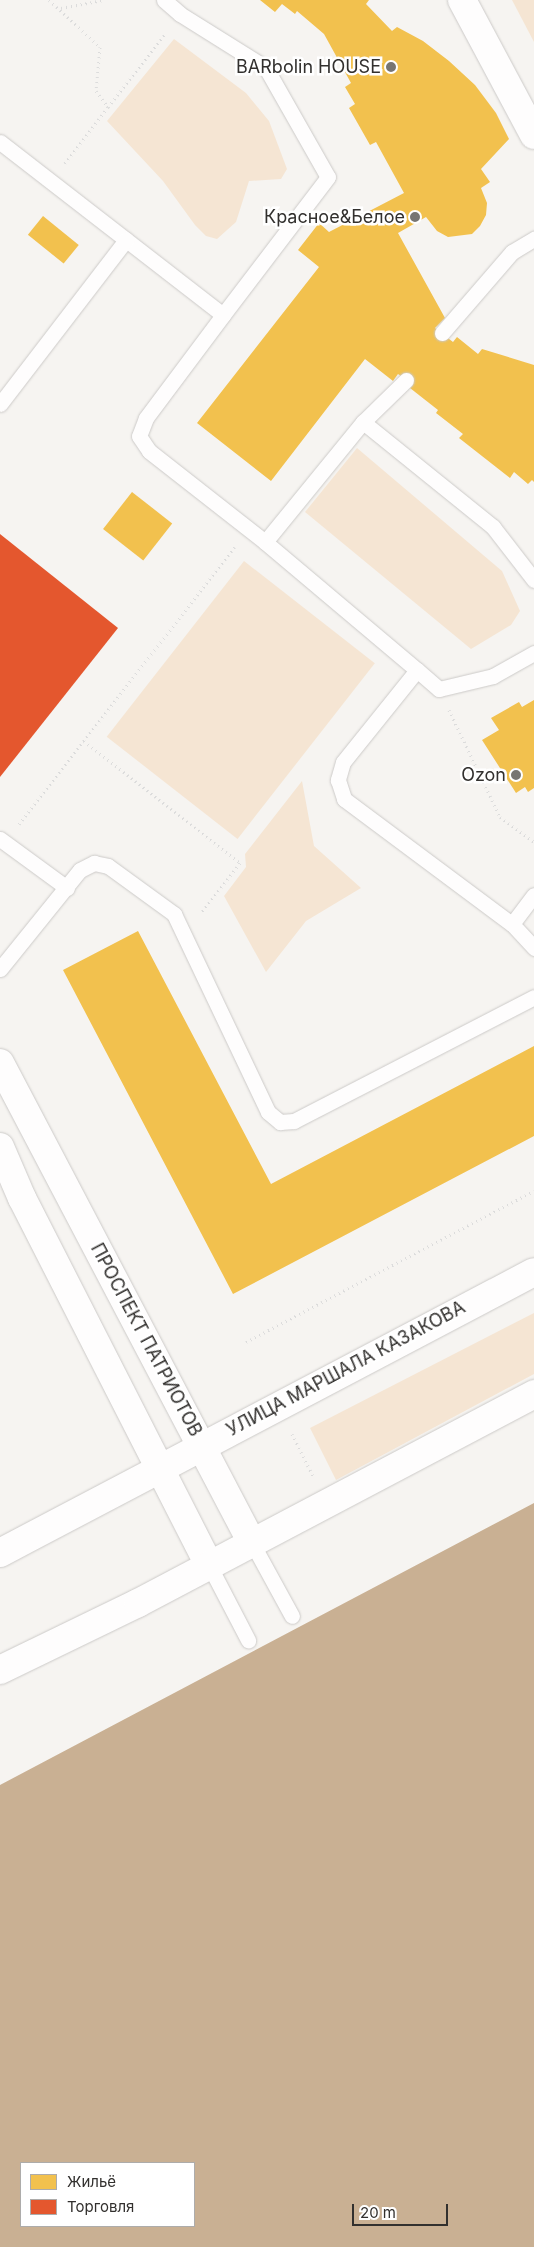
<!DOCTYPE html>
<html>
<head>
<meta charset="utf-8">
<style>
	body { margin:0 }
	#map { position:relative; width:534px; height:2247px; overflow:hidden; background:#f6f4f1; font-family:Inter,sans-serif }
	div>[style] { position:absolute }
	.green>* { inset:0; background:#f5e5d3; transform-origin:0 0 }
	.water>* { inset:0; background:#c9b093 }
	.homes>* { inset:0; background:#f2c14e; transform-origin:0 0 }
	.shops>* { inset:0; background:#e4572e }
	.path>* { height:3px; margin-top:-1.5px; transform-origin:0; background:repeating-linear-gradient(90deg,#dcdcdc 0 1px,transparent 0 5px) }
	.roads { filter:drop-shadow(0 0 1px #cccac8) drop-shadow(0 0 1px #cccac8) }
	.service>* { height:15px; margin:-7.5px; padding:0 7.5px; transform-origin:7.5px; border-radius:7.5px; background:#fefdfd }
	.minor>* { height:28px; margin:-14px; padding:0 14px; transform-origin:14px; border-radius:14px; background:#fefdfd }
	.dots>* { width:14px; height:14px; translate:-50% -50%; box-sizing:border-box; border:2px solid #fff; border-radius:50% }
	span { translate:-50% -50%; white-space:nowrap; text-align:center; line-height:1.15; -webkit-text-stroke:5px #fff; paint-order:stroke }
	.poi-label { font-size:18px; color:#32302e }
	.right { translate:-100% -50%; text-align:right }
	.street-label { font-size:18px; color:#32302e }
	.legend { position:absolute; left:20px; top:2162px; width:175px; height:65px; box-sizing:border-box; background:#fff; border:1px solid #adacab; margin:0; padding:6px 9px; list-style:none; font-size:15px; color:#32302e }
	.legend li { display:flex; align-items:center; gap:10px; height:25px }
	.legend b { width:25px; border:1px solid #adacab }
	.scale { position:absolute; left:352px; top:2204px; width:96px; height:22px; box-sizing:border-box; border:2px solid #32302e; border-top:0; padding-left:6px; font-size:15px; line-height:18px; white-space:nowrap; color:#32302e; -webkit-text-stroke:4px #fff; paint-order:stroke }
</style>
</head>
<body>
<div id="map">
	<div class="green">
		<div style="clip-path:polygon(512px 0,534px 0,534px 42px)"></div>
		<div style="clip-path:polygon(174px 39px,246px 93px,269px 121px,287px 169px,281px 179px,249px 181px,236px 222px,217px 239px,206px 236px,195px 225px,163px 181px,107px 121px)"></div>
		<div style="clip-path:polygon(357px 448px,502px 571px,520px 611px,511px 625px,471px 649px,305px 512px)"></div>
		<div style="left:244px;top:561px;width:166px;height:223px;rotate:38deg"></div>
		<div style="clip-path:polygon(302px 781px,314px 846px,361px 888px,306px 921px,266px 972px,224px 896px,246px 867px,245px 854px)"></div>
		<div style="clip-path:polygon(534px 1313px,534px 1374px,336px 1480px,310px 1428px)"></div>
	</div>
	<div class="water">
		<div style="clip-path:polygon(evenodd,534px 1503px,534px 2247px,0 2247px,0 1785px,534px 1503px,21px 2163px,194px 2163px,194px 2226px,21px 2226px,21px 2163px)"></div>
	</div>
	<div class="homes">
		<div style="clip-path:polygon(260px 0,369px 0,366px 4px,392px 31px,397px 27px,423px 41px,449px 61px,475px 85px,496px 113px,509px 139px,481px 169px,490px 182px,481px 188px,487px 203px,486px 215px,480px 226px,472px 234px,448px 237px,437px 231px,426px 217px,398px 233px,445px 318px,435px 328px,453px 342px,457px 337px,478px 354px,482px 349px,534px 365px,534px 482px,532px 480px,528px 484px,514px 472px,510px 478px,459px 438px,463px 434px,436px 413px,438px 410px,410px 388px,413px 385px,398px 374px,393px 381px,365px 359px,271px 481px,197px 423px,319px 267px,298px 250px,319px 223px,329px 232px,404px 193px,376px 142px,370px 145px,349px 108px,355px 104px,345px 87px,351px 83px,324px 34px,297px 11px,295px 14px,282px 4px,275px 12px)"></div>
		<div style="left:43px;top:216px;width:46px;height:24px;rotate:39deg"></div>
		<div style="left:132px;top:492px;width:51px;height:47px;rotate:38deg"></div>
		<div style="clip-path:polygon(534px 700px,534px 788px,528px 792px,525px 787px,516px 793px,482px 740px,499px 730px,491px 718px,519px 702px,522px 707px)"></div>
		<div style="clip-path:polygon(138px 931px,271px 1184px,534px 1046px,534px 1136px,233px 1294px,63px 970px)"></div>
	</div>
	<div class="shops">
		<div style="clip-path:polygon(0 534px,118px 628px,0 777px)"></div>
	</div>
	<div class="path">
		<div style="left:49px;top:0;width:69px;rotate:42.7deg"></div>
		<div style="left:100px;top:47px;width:44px;rotate:95.2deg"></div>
		<div style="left:96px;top:91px;width:20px;rotate:53deg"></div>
		<div style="left:108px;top:107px;width:71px;rotate:127.5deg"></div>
		<div style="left:61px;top:8px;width:43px;rotate:-10.8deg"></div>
		<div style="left:108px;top:107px;width:94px;rotate:-51.9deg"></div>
		<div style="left:449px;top:710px;width:119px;rotate:64.5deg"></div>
		<div style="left:500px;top:817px;width:42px;rotate:36.3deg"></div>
		<div style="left:84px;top:741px;width:198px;rotate:38deg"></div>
		<div style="left:240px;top:863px;width:63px;rotate:128deg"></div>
		<div style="left:19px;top:824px;width:351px;rotate:-52.1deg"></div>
		<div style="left:246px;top:1342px;width:325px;rotate:-27.7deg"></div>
		<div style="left:292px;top:1434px;width:49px;rotate:63.4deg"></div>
	</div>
	<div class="roads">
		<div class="service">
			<div style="left:164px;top:0;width:21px;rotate:41deg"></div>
			<div style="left:180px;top:14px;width:102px;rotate:32.1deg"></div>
			<div style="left:266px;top:68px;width:125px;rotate:60.4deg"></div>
			<div style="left:328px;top:177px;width:173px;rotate:127.3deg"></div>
			<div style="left:0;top:142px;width:282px;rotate:37.8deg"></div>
			<div style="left:223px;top:315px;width:129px;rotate:126.8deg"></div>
			<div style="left:146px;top:418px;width:19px;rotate:111deg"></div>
			<div style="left:139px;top:436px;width:18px;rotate:56deg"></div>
			<div style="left:149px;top:451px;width:147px;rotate:38.1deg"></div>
			<div style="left:265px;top:542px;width:199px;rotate:40.1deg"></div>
			<div style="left:417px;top:670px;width:118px;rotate:128.8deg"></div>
			<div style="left:343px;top:762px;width:19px;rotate:106deg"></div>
			<div style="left:338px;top:780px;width:20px;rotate:72deg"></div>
			<div style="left:344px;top:799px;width:209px;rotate:36.7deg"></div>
			<div style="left:512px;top:924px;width:33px;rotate:47deg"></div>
			<div style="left:442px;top:333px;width:107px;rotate:-49.2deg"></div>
			<div style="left:512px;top:252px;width:26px;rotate:-31deg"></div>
			<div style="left:0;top:404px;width:207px;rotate:-52.5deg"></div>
			<div style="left:363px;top:422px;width:60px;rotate:-44.3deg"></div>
			<div style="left:265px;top:542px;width:155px;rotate:-50.8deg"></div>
			<div style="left:363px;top:422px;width:167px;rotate:38.9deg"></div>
			<div style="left:493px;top:527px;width:67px;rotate:52.3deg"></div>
			<div style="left:417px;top:670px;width:29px;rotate:41deg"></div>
			<div style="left:439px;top:689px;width:56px;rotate:-13.5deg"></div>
			<div style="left:493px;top:676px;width:47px;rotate:-29.3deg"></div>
			<div style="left:0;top:839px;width:83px;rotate:36.2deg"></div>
			<div style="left:512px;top:924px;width:36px;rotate:-53deg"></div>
			<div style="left:0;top:969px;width:127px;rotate:-51.1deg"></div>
			<div style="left:80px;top:870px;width:16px;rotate:-27deg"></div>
			<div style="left:94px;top:863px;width:14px;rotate:12deg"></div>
			<div style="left:108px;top:866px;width:82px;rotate:36deg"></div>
			<div style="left:174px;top:914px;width:219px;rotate:64.6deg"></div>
			<div style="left:268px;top:1112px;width:16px;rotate:40deg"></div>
			<div style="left:280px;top:1122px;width:14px;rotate:-4deg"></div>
			<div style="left:294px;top:1121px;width:270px;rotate:-27.3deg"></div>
			<div style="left:252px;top:1543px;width:83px;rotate:61.3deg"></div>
			<div style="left:209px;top:1565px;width:85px;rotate:62.5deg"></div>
		</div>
		<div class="minor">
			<div style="left:462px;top:0;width:153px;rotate:61.9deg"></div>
			<div style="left:0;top:1063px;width:542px;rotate:62.3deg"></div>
			<div style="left:0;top:1147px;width:56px;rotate:66.7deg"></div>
			<div style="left:22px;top:1198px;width:412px;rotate:63deg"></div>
			<div style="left:0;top:1553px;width:603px;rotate:-27.75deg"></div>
			<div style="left:0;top:1670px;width:153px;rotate:-25.9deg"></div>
			<div style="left:138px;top:1603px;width:448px;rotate:-27.8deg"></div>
		</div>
	</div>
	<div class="dots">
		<div style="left:391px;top:67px;background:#777572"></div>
		<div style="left:415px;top:217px;background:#777572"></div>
		<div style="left:516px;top:775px;background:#777572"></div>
	</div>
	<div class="poi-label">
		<span class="right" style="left:381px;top:67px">BARbolin HOUSE</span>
		<span class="right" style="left:405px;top:217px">Красное&amp;Белое</span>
		<span class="right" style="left:506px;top:775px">Ozon</span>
	</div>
	<div class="street-label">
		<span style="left:146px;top:1340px;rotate:62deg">ПРОСПЕКТ ПАТРИОТОВ</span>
		<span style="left:346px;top:1369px;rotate:-28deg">УЛИЦА МАРШАЛА КАЗАКОВА</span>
	</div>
	<ul class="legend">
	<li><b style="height:14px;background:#f2c14e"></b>Жильё</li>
	<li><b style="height:14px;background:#e4572e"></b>Торговля</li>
	</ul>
	<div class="scale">20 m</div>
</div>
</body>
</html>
